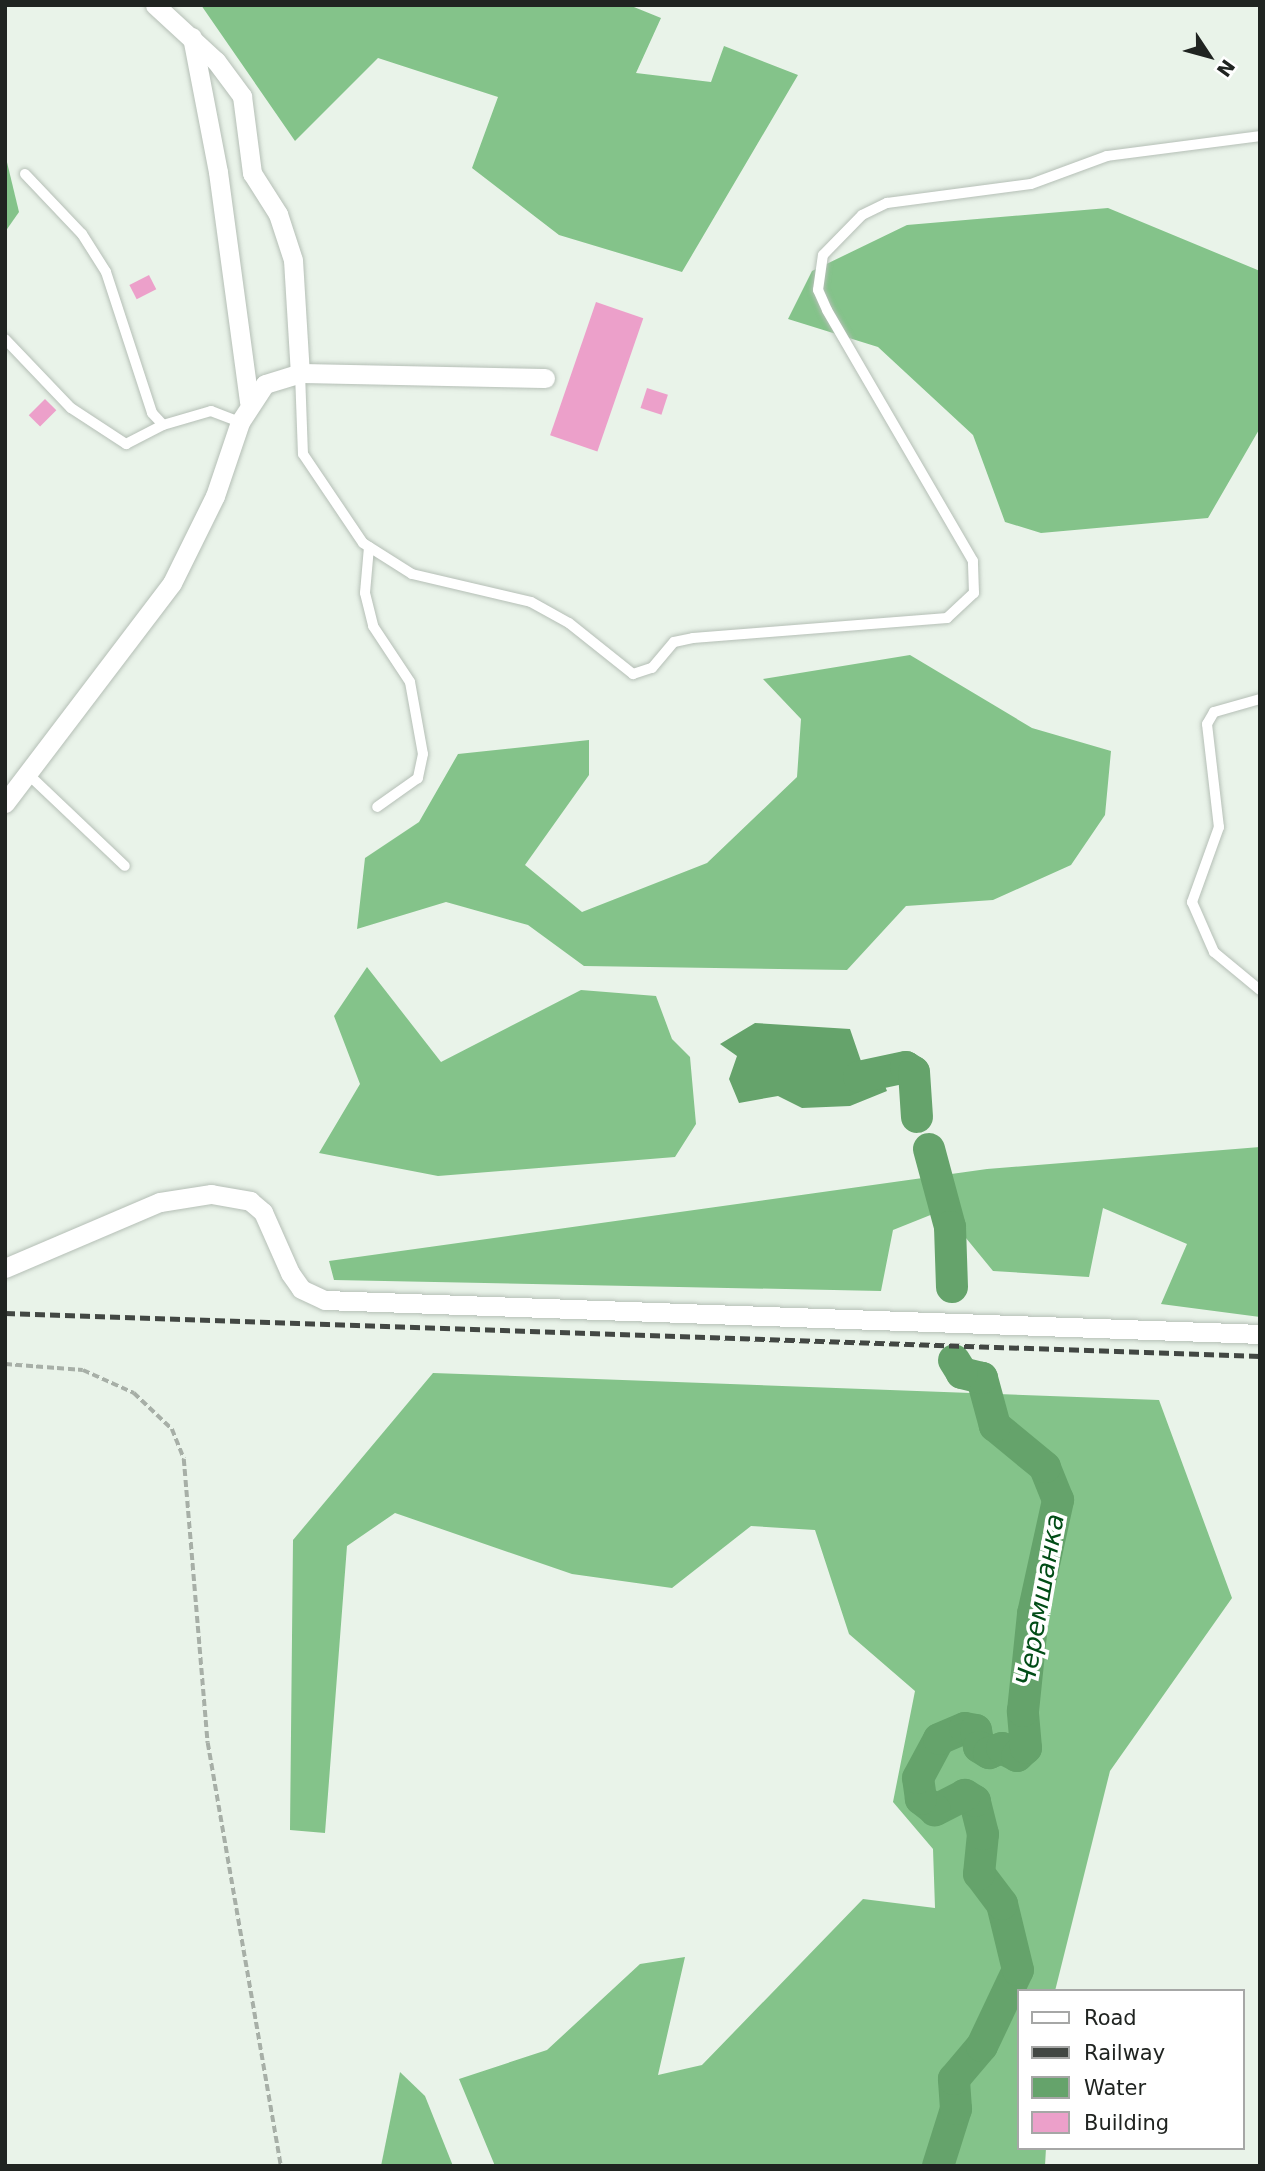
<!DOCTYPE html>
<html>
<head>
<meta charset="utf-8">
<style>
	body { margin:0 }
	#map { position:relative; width:1265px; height:2171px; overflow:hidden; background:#e9f3e9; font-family:"DejaVu Sans",sans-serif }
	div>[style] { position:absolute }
	.forest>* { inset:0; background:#84c38a }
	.water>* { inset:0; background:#65a36b }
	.river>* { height:32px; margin:-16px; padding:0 16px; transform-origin:16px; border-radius:16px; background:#65a36b }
	.building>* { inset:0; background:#eca0ca; transform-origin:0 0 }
	.path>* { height:3.5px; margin-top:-1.75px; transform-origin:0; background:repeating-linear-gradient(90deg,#a7afa7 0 7px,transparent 0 10.5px) }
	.roads { filter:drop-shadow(0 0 2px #b5bfb6) drop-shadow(0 0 2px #b5bfb6) }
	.service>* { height:10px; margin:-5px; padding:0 5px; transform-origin:5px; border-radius:5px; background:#fff }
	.minor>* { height:19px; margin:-9.5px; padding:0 9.5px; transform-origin:9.5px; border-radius:9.5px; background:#fff }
	.rail>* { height:5px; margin-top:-2.5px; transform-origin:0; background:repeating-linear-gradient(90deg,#424743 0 10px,transparent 0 15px) }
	span { translate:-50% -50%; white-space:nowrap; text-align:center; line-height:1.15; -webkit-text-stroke:7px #fff; paint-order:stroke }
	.water-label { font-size:26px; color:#014c16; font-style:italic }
	.frame { position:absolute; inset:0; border:7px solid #202421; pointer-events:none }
	.legend { position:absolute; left:1017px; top:1989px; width:228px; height:161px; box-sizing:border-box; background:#fff; border:2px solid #a6a7a6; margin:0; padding:9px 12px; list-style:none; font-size:21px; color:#202421 }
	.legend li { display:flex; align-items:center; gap:14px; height:35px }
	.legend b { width:35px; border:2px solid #a6a7a6 }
	.north { position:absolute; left:1174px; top:21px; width:70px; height:70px; -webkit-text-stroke:5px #fff; paint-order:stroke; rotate:126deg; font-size:19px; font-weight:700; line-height:28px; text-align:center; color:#202421 }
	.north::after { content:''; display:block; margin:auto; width:24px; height:32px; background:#202421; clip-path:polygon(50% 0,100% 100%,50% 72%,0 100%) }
</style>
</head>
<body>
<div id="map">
	<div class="forest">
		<div style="clip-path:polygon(201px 5px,629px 5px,661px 18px,636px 73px,711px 82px,724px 46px,798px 75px,682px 272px,559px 235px,472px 168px,498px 97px,378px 58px,295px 141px)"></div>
		<div style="clip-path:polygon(5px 154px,19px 212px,5px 232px)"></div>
		<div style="clip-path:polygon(1108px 208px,1260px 271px,1260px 428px,1208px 518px,1041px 533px,1005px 522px,973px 435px,878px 347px,788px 319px,812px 271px,907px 225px)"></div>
		<div style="clip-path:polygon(910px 655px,1032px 728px,1111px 751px,1105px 815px,1071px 865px,993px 900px,906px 906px,847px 970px,584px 966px,528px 925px,446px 902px,357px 929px,365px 858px,419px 822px,458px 754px,589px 740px,589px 775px,525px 865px,582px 912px,707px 863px,797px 777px,801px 719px,763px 679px)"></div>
		<div style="clip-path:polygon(367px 967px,441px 1062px,581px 990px,656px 996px,672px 1039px,690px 1057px,696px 1124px,675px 1157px,438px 1176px,319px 1153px,360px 1084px,334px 1016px)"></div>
		<div style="clip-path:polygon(1260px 1147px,1260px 1317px,1161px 1304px,1187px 1244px,1103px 1208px,1089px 1277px,993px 1271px,943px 1210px,893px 1230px,881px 1291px,334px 1280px,329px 1261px,987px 1169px)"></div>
		<div style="clip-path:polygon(433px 1373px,1159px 1400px,1232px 1598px,1110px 1771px,1055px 1991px,1018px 1991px,1018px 2148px,1046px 2148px,1045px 2166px,495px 2166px,459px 2079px,547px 2050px,640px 1964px,685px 1957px,658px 2075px,702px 2065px,863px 1899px,935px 1908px,933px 1849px,893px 1802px,915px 1691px,849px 1634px,815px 1530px,751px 1526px,672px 1588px,572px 1574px,395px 1513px,347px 1546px,325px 1833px,290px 1830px,293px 1540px)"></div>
		<div style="clip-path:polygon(400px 2072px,425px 2096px,453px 2166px,381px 2166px)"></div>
	</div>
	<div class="water">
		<div style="clip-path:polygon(755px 1023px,850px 1029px,862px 1064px,879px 1071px,887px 1091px,850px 1106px,802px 1108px,778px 1096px,739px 1103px,729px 1079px,737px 1056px,720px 1044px)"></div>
	</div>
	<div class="river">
		<div style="left:859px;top:1077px;width:48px;rotate:-12deg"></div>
		<div style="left:906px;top:1067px;width:9px;rotate:32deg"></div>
		<div style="left:914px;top:1072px;width:45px;rotate:86.2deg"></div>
		<div style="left:929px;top:1149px;width:81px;rotate:74.9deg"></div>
		<div style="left:950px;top:1227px;width:60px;rotate:88.1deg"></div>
		<div style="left:938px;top:2166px;width:60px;rotate:-72.5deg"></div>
		<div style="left:956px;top:2109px;width:30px;rotate:-94deg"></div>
		<div style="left:954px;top:2079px;width:43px;rotate:-49.7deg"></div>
		<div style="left:982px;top:2046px;width:84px;rotate:-64.7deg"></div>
		<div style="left:1018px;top:1970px;width:68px;rotate:-103.6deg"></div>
		<div style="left:1002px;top:1904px;width:38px;rotate:-127deg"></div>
		<div style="left:979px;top:1874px;width:40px;rotate:-84.3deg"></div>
		<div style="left:983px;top:1834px;width:34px;rotate:-104deg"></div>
		<div style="left:975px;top:1801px;width:12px;rotate:-149deg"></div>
		<div style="left:965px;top:1795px;width:34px;rotate:153deg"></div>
		<div style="left:935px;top:1810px;width:18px;rotate:-142deg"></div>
		<div style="left:921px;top:1799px;width:21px;rotate:-98deg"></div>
		<div style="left:918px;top:1778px;width:44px;rotate:-61.7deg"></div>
		<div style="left:939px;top:1739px;width:28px;rotate:-23deg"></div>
		<div style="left:965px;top:1728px;width:11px;rotate:10deg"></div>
		<div style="left:976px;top:1730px;width:17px;rotate:80deg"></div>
		<div style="left:979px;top:1747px;width:12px;rotate:31deg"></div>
		<div style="left:989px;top:1753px;width:14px;rotate:-21deg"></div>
		<div style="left:1002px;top:1748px;width:17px;rotate:28deg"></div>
		<div style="left:1017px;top:1756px;width:12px;rotate:-42deg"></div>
		<div style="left:1026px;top:1748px;width:37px;rotate:-95deg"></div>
		<div style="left:1023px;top:1711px;width:98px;rotate:-84.1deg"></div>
		<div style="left:1033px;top:1614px;width:117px;rotate:-77.6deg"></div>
		<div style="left:1058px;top:1500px;width:35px;rotate:-112deg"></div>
		<div style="left:1045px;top:1467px;width:65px;rotate:-140.6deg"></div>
		<div style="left:995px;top:1426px;width:50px;rotate:-105.2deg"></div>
		<div style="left:982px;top:1378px;width:21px;rotate:-166deg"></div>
		<div style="left:962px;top:1373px;width:15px;rotate:-122deg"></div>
	</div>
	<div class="building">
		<div style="left:149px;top:275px;width:16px;height:22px;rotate:63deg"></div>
		<div style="left:596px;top:302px;width:50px;height:141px;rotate:19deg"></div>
		<div style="left:647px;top:388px;width:22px;height:21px;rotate:18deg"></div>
		<div style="left:45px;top:399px;width:16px;height:23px;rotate:45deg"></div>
	</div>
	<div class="path">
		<div style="left:5px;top:1364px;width:78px;rotate:4.4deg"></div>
		<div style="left:83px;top:1370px;width:56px;rotate:24.3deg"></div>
		<div style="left:134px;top:1393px;width:52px;rotate:43.5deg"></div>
		<div style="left:172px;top:1429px;width:32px;rotate:68deg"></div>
		<div style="left:184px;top:1459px;width:285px;rotate:85.2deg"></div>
		<div style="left:208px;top:1743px;width:429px;rotate:80.2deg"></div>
	</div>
	<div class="roads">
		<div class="service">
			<div style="left:25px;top:174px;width:83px;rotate:46.5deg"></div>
			<div style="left:82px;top:234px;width:45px;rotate:57.7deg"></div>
			<div style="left:106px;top:272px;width:148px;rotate:71.9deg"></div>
			<div style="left:152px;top:413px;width:16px;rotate:47deg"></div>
			<div style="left:163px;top:425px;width:50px;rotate:-16.3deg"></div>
			<div style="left:211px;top:411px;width:31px;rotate:21deg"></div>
			<div style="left:5px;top:339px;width:95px;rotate:46.3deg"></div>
			<div style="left:71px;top:408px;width:66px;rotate:33.2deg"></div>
			<div style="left:126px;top:444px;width:42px;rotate:-27.2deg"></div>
			<div style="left:300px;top:373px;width:81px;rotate:87.9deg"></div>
			<div style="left:303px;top:454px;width:107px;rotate:56deg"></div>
			<div style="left:363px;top:543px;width:58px;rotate:32.3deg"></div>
			<div style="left:412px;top:574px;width:122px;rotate:13.2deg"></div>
			<div style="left:531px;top:602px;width:43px;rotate:28.9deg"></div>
			<div style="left:569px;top:623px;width:82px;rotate:38.6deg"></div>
			<div style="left:633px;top:674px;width:20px;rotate:-18deg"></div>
			<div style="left:652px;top:668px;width:34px;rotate:-50deg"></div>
			<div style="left:674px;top:642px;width:19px;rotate:-12deg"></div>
			<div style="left:693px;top:638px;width:255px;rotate:-4.5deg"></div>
			<div style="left:947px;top:618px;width:37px;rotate:-43deg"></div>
			<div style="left:974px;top:593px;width:32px;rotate:-92deg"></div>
			<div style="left:973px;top:561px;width:290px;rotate:-120.2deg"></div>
			<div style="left:827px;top:310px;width:22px;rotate:-114deg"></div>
			<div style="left:818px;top:290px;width:35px;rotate:-82deg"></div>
			<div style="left:823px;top:255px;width:56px;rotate:-45.7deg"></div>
			<div style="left:862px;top:215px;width:28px;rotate:-26deg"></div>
			<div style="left:887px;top:203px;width:145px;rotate:-7.5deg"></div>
			<div style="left:1031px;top:184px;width:81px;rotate:-20.2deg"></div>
			<div style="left:1107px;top:156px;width:154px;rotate:-7.4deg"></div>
			<div style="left:369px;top:547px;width:46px;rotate:95deg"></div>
			<div style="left:365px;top:593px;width:34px;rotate:76deg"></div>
			<div style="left:373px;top:626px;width:67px;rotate:56.5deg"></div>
			<div style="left:410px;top:682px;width:73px;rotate:79.8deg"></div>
			<div style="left:423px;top:754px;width:25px;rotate:102deg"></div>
			<div style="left:418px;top:778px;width:50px;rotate:144.7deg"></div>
			<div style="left:1260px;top:699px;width:48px;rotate:164.2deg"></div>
			<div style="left:1214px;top:712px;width:14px;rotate:120deg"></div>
			<div style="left:1207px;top:724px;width:104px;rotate:83.4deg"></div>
			<div style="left:1219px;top:827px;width:80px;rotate:109.8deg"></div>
			<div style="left:1192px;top:902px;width:55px;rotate:66.3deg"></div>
			<div style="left:1214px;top:952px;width:60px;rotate:39.6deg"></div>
			<div style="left:29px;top:775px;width:132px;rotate:43.5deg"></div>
		</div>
		<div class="minor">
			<div style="left:155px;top:5px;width:83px;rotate:42.6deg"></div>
			<div style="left:216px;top:61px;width:44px;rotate:53.4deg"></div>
			<div style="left:242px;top:96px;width:78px;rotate:82.6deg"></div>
			<div style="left:252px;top:173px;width:49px;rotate:57.6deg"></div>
			<div style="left:278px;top:214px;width:48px;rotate:71.9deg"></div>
			<div style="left:293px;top:260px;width:113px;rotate:86.5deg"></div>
			<div style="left:192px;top:37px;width:137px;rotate:79.1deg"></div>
			<div style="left:218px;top:172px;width:232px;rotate:82.3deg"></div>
			<div style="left:5px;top:803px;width:276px;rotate:-52.8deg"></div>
			<div style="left:172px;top:583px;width:97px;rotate:-63.7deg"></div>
			<div style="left:215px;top:496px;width:78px;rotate:-71.3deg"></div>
			<div style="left:240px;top:422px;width:45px;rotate:-56.7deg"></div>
			<div style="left:265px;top:384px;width:37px;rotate:-17deg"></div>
			<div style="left:300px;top:373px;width:245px;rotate:1.2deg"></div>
			<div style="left:5px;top:1268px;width:168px;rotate:-23.1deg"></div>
			<div style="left:160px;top:1202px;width:52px;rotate:-8.9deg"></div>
			<div style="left:211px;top:1194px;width:40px;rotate:10deg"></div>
			<div style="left:250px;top:1201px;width:17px;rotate:40deg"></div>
			<div style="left:263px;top:1212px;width:67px;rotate:66.1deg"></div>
			<div style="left:290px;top:1273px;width:19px;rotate:55deg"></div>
			<div style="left:301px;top:1289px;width:26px;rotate:25deg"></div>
			<div style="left:325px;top:1300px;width:936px;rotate:2.08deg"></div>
		</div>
	</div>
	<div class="rail">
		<div style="left:5px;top:1313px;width:1256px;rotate:1.96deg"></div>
	</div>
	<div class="water-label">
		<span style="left:1041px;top:1600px;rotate:-80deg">Черемшанка</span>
	</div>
	<div class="frame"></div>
	<ul class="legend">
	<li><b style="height:9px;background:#fff"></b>Road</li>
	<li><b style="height:9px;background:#424743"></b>Railway</li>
	<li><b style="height:19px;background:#65a36b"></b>Water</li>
	<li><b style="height:19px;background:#eca0ca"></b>Building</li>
	</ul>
	<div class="north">N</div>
</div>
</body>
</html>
